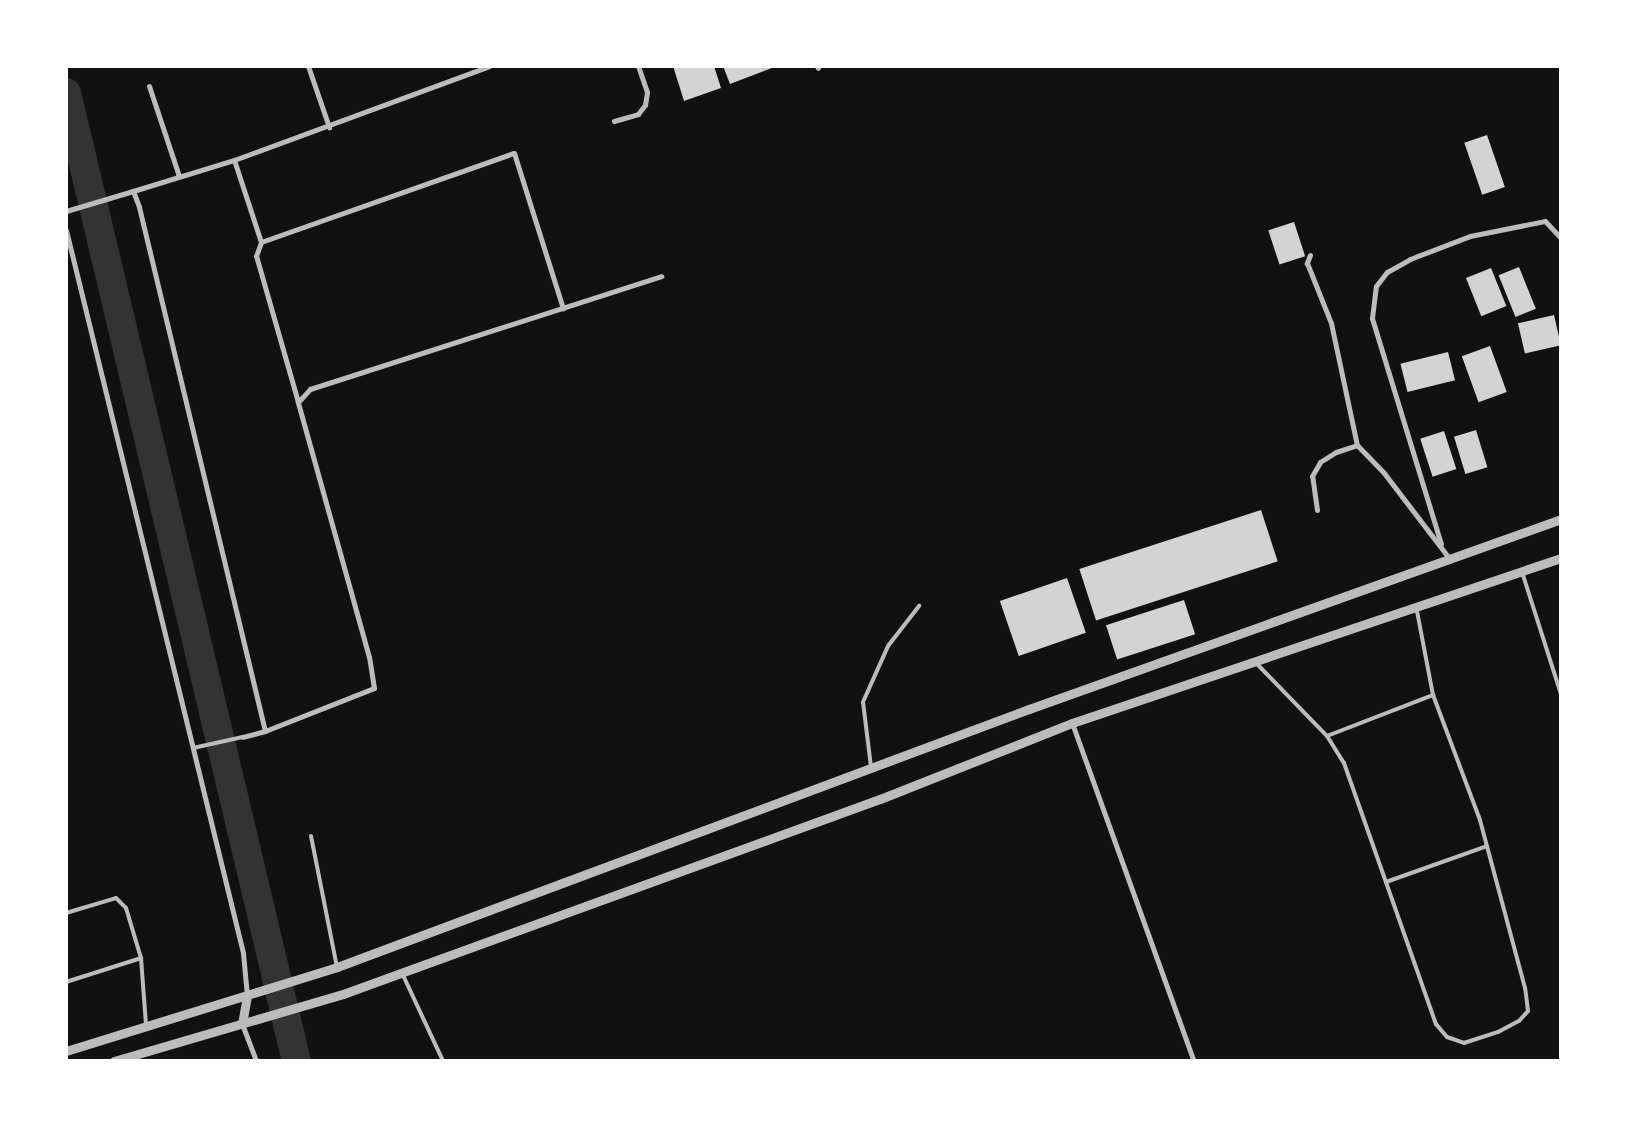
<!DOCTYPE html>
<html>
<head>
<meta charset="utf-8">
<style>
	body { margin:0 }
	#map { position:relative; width:1627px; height:1127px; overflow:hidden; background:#111; font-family:Ubuntu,sans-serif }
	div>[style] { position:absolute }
	.canal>* { height:29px; margin:-14.5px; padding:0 14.5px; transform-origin:14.5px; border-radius:14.5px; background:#333 }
	.building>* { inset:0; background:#d3d3d3; transform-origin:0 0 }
	.service>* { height:4px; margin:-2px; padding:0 2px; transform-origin:2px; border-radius:2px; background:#bcbcbc }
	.minor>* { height:5px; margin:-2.5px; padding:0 2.5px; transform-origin:2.5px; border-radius:2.5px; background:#bcbcbc }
	.tertiary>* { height:9px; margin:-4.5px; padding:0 4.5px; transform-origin:4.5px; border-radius:4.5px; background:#bcbcbc }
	span { translate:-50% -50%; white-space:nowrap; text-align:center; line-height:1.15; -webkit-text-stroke:5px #fff; paint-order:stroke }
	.frame { position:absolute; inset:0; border:68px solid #fff; pointer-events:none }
</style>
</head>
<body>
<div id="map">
	<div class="canal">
		<div style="left:66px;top:92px;width:996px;rotate:76.65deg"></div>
	</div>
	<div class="building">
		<div style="clip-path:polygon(673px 66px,714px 66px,721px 88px,684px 101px)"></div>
		<div style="clip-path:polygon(723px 66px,777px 66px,730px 84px)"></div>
		<div style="left:1487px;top:135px;width:55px;height:24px;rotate:71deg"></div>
		<div style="left:1294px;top:222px;width:36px;height:27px;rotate:72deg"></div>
		<div style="left:1519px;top:267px;width:45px;height:22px;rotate:68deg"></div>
		<div style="left:1491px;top:268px;width:41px;height:27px;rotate:68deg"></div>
		<div style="left:1554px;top:315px;width:31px;height:37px;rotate:77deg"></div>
		<div style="left:1490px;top:346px;width:49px;height:30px;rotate:70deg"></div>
		<div style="left:1448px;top:352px;width:29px;height:49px;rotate:76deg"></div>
		<div style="left:1476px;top:430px;width:39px;height:23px;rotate:73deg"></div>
		<div style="left:1444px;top:431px;width:40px;height:25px;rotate:72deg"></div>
		<div style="left:1261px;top:510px;width:54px;height:191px;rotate:72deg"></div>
		<div style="left:1067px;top:578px;width:58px;height:71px;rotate:71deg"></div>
		<div style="left:1184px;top:600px;width:36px;height:82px;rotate:72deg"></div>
	</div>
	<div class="service">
		<div style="left:1522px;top:572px;width:128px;rotate:72.3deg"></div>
		<div style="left:1256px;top:663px;width:102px;rotate:45.8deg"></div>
		<div style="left:1327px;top:736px;width:32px;rotate:58deg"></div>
		<div style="left:1344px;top:763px;width:277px;rotate:70.6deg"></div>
		<div style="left:1436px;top:1024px;width:17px;rotate:50deg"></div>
		<div style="left:1447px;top:1037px;width:18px;rotate:19deg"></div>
		<div style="left:1464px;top:1043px;width:36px;rotate:-18deg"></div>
		<div style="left:1498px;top:1032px;width:24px;rotate:-28deg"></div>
		<div style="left:1519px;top:1021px;width:13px;rotate:-48deg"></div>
		<div style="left:1528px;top:1011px;width:23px;rotate:-97deg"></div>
		<div style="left:1525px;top:988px;width:174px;rotate:-105deg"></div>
		<div style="left:1480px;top:820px;width:134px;rotate:-110.6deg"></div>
		<div style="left:1433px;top:695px;width:91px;rotate:-100.8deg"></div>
		<div style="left:1327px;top:736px;width:114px;rotate:-21.1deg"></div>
		<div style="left:193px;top:748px;width:51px;rotate:-12.4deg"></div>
		<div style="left:871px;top:767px;width:65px;rotate:-97deg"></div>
		<div style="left:863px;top:702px;width:61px;rotate:-65.9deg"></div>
		<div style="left:888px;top:646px;width:51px;rotate:-52.2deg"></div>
		<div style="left:311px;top:836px;width:134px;rotate:78.8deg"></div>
		<div style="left:1386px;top:882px;width:107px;rotate:-19.6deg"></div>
		<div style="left:66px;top:913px;width:52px;rotate:-16.7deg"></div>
		<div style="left:116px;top:898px;width:14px;rotate:45deg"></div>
		<div style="left:126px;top:908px;width:52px;rotate:73.3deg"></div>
		<div style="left:141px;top:958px;width:67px;rotate:85.7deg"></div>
		<div style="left:402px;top:973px;width:97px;rotate:65deg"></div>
		<div style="left:66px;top:982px;width:79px;rotate:-17.7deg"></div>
	</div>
	<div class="minor">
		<div style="left:308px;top:66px;width:65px;rotate:71deg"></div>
		<div style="left:817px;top:66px;width:2px;rotate:63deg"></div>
		<div style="left:149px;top:86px;width:95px;rotate:71.6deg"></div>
		<div style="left:614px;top:121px;width:25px;rotate:-16deg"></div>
		<div style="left:638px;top:114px;width:11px;rotate:-52deg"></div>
		<div style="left:645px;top:105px;width:13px;rotate:-81deg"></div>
		<div style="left:647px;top:92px;width:28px;rotate:-109deg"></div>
		<div style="left:133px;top:191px;width:106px;rotate:-17.1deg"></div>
		<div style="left:66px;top:211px;width:70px;rotate:-16.6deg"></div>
		<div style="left:133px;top:191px;width:17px;rotate:69deg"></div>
		<div style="left:139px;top:207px;width:539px;rotate:76.48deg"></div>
		<div style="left:265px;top:731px;width:23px;rotate:165deg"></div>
		<div style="left:66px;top:230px;width:744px;rotate:76.24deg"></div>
		<div style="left:243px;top:953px;width:43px;rotate:84.7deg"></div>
		<div style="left:261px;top:242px;width:86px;rotate:-108.2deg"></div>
		<div style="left:234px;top:160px;width:272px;rotate:-20.2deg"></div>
		<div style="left:1310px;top:255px;width:9px;rotate:111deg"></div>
		<div style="left:1307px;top:263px;width:65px;rotate:68.2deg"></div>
		<div style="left:1331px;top:323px;width:125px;rotate:78deg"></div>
		<div style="left:298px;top:402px;width:152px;rotate:-106deg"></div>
		<div style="left:256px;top:256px;width:15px;rotate:-70deg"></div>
		<div style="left:261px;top:242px;width:268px;rotate:-19.4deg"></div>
		<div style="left:514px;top:153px;width:163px;rotate:72.5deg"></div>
		<div style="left:1317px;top:510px;width:34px;rotate:-98deg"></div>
		<div style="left:1312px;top:476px;width:16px;rotate:-60deg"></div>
		<div style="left:1320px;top:462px;width:19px;rotate:-32deg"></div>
		<div style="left:1336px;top:452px;width:22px;rotate:-18deg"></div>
		<div style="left:1357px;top:445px;width:39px;rotate:46deg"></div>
		<div style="left:1384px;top:473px;width:107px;rotate:52.6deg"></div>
		<div style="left:1441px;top:544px;width:236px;rotate:-107deg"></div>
		<div style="left:1372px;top:318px;width:32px;rotate:-83deg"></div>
		<div style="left:1376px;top:286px;width:18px;rotate:-52deg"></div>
		<div style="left:1387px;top:272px;width:26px;rotate:-29deg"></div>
		<div style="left:1410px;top:259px;width:64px;rotate:-21deg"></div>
		<div style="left:1470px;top:236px;width:76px;rotate:-11.3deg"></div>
		<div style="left:1545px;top:221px;width:23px;rotate:47deg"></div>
		<div style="left:1072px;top:723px;width:359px;rotate:70.2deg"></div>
		<div style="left:265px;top:731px;width:117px;rotate:-21.5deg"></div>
		<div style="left:374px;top:688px;width:31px;rotate:-99deg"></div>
		<div style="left:369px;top:657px;width:265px;rotate:-105.6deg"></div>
		<div style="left:298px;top:402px;width:18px;rotate:-47deg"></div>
		<div style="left:310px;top:389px;width:369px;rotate:-17.8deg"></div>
		<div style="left:242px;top:1024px;width:40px;rotate:69deg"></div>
	</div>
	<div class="tertiary">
		<div style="left:242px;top:1024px;width:27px;rotate:-80deg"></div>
		<div style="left:66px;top:1051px;width:284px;rotate:-17.2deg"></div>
		<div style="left:337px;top:967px;width:739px;rotate:-20.45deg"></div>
		<div style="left:1029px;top:709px;width:565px;rotate:-19.65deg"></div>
		<div style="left:114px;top:1061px;width:239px;rotate:-16.3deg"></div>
		<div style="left:343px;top:994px;width:571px;rotate:-19.96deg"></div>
		<div style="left:880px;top:799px;width:206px;rotate:-21.6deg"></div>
		<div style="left:1072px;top:723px;width:516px;rotate:-18.65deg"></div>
	</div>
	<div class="frame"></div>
</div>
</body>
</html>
